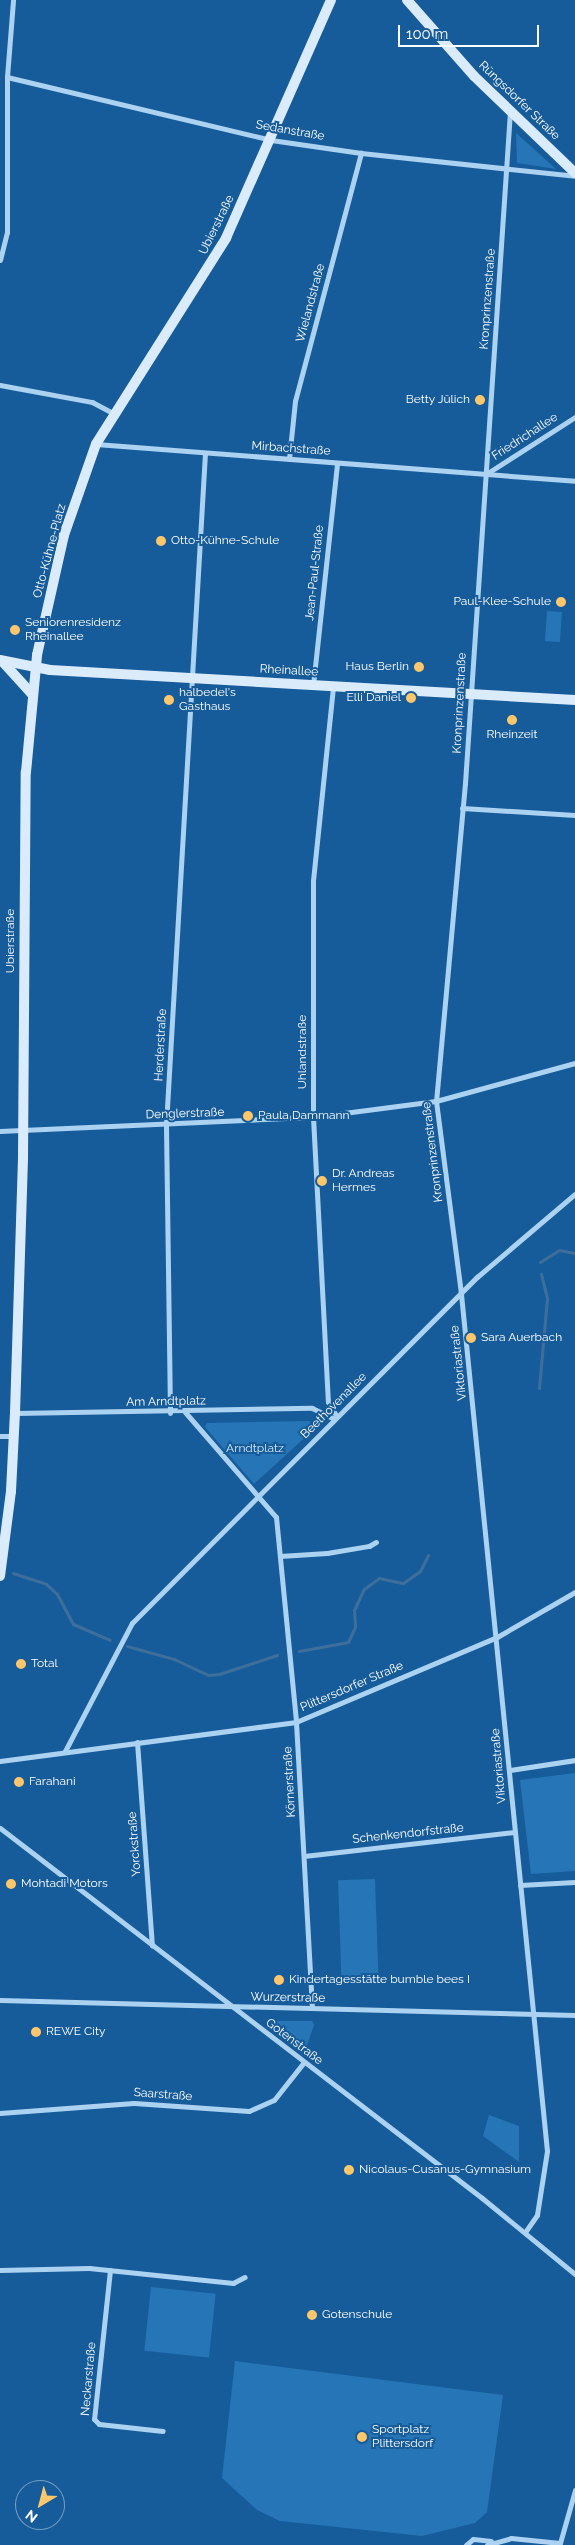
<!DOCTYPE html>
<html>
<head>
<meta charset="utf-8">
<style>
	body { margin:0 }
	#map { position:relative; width:575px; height:2545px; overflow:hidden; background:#175c9a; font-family:Raleway,sans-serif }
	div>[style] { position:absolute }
	.green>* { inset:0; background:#2675b6; transform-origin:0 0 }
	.stream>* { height:3px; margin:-1.5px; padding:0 1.5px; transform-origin:1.5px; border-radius:1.5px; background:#3e6f9b }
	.street>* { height:5px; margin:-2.5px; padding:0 2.5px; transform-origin:2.5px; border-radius:2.5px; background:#acd2f2 }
	.secondary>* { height:10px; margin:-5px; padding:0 5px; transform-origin:5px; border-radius:5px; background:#daecfc }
	.dots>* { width:14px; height:14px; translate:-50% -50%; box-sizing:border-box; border:2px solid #175c9a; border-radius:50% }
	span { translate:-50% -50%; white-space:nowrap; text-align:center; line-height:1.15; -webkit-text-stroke:4px #175c9a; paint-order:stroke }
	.street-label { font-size:12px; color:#fff }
	.poi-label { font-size:12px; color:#fff }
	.right { translate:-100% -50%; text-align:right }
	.left { translate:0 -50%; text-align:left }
	.park-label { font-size:12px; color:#d3eafc }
	.north { position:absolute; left:15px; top:2480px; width:50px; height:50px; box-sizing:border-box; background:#175c9a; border:1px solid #749dc2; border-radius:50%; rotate:217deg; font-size:14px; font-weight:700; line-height:20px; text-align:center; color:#fff }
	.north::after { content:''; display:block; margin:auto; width:18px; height:22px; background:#ffc76c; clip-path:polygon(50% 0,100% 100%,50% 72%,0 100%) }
	.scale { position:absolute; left:398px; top:25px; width:141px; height:22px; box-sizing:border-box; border:2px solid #fff; border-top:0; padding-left:6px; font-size:15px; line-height:18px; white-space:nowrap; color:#fff; -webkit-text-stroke:4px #175c9a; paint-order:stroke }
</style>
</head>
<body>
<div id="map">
	<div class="green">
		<div style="clip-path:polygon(516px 133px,556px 169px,517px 163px)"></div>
		<div style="left:547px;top:611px;width:15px;height:30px;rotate:4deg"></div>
		<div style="clip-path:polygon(310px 1421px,311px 1432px,254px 1484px,205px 1427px,207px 1423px)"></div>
		<div style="clip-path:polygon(575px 1773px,575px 1871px,531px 1874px,520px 1780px)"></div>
		<div style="left:375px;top:1879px;width:96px;height:37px;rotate:88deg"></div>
		<div style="clip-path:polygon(270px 2021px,312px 2021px,314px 2025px,307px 2045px,303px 2046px)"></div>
		<div style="clip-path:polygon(489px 2115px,519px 2126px,519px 2162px,483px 2136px)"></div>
		<div style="left:151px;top:2287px;width:65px;height:64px;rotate:6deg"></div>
		<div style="clip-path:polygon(235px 2361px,503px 2395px,487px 2512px,475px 2523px,422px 2536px,280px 2521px,257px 2510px,222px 2478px)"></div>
	</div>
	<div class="stream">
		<div style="left:540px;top:1262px;width:22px;rotate:-32deg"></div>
		<div style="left:559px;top:1250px;width:16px;rotate:11deg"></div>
		<div style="left:539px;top:1388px;width:90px;rotate:-84.9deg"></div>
		<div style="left:547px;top:1298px;width:25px;rotate:-104deg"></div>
		<div style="left:13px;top:1573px;width:35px;rotate:18deg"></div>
		<div style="left:46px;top:1584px;width:15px;rotate:42deg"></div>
		<div style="left:57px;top:1594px;width:34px;rotate:62deg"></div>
		<div style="left:73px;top:1624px;width:40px;rotate:23.4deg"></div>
		<div style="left:127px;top:1646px;width:49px;rotate:15.5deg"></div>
		<div style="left:174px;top:1659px;width:38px;rotate:25deg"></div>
		<div style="left:208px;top:1675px;width:11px;rotate:-5deg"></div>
		<div style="left:219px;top:1674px;width:61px;rotate:-18.1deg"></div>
		<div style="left:299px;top:1651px;width:50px;rotate:-10.4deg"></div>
		<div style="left:348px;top:1642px;width:17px;rotate:-65deg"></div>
		<div style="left:355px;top:1627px;width:17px;rotate:-93deg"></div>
		<div style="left:354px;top:1610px;width:23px;rotate:-65deg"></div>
		<div style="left:364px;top:1589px;width:19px;rotate:-36deg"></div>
		<div style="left:379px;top:1578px;width:25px;rotate:12deg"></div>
		<div style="left:403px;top:1583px;width:21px;rotate:-35deg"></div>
		<div style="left:420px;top:1571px;width:18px;rotate:-63deg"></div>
	</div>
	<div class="street">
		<div style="left:7px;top:77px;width:271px;rotate:13.4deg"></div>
		<div style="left:271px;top:140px;width:91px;rotate:8.2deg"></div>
		<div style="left:361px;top:153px;width:215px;rotate:6.1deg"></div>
		<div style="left:510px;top:111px;width:674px;rotate:93.83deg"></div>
		<div style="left:465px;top:783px;width:319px;rotate:95.2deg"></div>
		<div style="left:436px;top:1101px;width:195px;rotate:82.6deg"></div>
		<div style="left:461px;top:1294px;width:861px;rotate:84.27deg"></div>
		<div style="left:547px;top:2151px;width:65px;rotate:98.9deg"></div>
		<div style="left:537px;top:2215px;width:21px;rotate:125deg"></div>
		<div style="left:0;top:260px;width:29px;rotate:-76deg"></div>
		<div style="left:7px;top:232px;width:155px;rotate:-90deg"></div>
		<div style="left:7px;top:77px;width:77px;rotate:-85.5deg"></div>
		<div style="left:0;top:385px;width:94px;rotate:10.5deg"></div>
		<div style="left:92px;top:402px;width:24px;rotate:28deg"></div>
		<div style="left:96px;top:444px;width:480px;rotate:4.4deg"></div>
		<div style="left:289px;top:459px;width:58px;rotate:-84.1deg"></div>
		<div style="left:295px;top:401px;width:257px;rotate:-75.1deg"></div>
		<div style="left:486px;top:474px;width:106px;rotate:-32.6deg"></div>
		<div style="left:313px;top:685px;width:223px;rotate:-83.8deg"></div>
		<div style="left:333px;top:687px;width:195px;rotate:95.9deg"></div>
		<div style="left:313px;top:881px;width:236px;rotate:90deg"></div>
		<div style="left:313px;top:1117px;width:285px;rotate:87deg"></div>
		<div style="left:328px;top:1402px;width:17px;rotate:59deg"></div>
		<div style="left:462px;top:808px;width:113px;rotate:3.5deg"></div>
		<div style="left:0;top:1131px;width:313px;rotate:-2.6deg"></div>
		<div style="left:313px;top:1117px;width:124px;rotate:-7.4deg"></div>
		<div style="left:436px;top:1101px;width:144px;rotate:-15.3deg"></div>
		<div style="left:185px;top:1412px;width:139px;rotate:49.1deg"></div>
		<div style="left:276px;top:1517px;width:206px;rotate:84.4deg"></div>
		<div style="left:296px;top:1722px;width:286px;rotate:86.8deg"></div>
		<div style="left:15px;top:1413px;width:297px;rotate:-1deg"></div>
		<div style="left:312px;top:1408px;width:25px;rotate:26deg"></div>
		<div style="left:170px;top:1413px;width:288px;rotate:-90.8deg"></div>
		<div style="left:166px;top:1125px;width:673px;rotate:-86.68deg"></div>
		<div style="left:0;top:1436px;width:13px"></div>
		<div style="left:280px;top:1556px;width:47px;rotate:-3.7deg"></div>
		<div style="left:327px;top:1553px;width:43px;rotate:-9.5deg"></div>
		<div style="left:369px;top:1546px;width:8px;rotate:-30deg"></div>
		<div style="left:137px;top:1742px;width:204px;rotate:85.8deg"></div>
		<div style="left:65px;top:1751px;width:144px;rotate:-62.4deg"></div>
		<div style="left:132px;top:1623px;width:489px;rotate:-45.1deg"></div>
		<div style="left:477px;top:1277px;width:128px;rotate:-40.3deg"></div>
		<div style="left:0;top:1761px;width:299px;rotate:-7.5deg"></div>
		<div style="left:296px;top:1722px;width:218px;rotate:-22.9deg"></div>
		<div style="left:497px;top:1637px;width:90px;rotate:-30deg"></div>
		<div style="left:510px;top:1770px;width:66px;rotate:-8.7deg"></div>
		<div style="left:0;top:1828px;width:608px;rotate:37.51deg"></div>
		<div style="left:482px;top:2198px;width:120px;rotate:39.3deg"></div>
		<div style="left:304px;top:1856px;width:212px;rotate:-6.5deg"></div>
		<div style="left:520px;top:1885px;width:55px;rotate:-3.1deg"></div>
		<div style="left:0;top:2000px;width:575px;rotate:1.49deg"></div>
		<div style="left:0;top:2113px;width:134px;rotate:-4.3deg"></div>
		<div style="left:134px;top:2103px;width:115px;rotate:4deg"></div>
		<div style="left:249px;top:2111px;width:27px;rotate:-24deg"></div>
		<div style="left:274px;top:2100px;width:48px;rotate:-51.7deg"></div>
		<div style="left:0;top:2270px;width:89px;rotate:-1.3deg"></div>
		<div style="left:89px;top:2268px;width:145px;rotate:5.9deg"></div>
		<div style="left:233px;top:2283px;width:13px;rotate:-27deg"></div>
		<div style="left:110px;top:2270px;width:150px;rotate:96.1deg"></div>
		<div style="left:94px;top:2419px;width:7px;rotate:45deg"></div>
		<div style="left:99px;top:2424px;width:64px;rotate:6.2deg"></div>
		<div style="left:466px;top:2545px;width:9px;rotate:-41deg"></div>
		<div style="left:473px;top:2539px;width:18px;rotate:6deg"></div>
		<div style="left:487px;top:2545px;width:25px;rotate:-16deg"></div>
		<div style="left:511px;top:2538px;width:49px;rotate:5.8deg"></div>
		<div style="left:560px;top:2543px;width:55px;rotate:-74.2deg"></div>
	</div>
	<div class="secondary">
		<div style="left:407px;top:0;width:101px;rotate:48.6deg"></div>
		<div style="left:474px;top:76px;width:140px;rotate:43.8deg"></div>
		<div style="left:0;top:660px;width:51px;rotate:11.3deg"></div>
		<div style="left:50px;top:670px;width:526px;rotate:3.27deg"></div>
		<div style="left:2px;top:661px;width:45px;rotate:47.7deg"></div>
		<div style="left:0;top:1576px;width:86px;rotate:-82.6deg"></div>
		<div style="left:11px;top:1491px;width:78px;rotate:-87.1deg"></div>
		<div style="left:15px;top:1413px;width:255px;rotate:-88.2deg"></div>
		<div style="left:23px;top:1158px;width:386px;rotate:-89.6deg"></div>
		<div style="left:26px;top:772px;width:118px;rotate:-84.6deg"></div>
		<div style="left:37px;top:655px;width:123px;rotate:-77.3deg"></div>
		<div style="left:64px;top:535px;width:96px;rotate:-70.6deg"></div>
		<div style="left:96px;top:444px;width:244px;rotate:-57.7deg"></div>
		<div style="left:226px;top:238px;width:260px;rotate:-66.2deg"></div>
	</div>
	<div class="dots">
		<div style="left:480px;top:400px;background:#ffc76c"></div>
		<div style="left:161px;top:541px;background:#ffc76c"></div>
		<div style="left:561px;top:602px;background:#ffc76c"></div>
		<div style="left:15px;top:630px;background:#ffc76c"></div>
		<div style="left:419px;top:667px;background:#ffc76c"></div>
		<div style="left:411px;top:698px;background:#ffc76c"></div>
		<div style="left:169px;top:700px;background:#ffc76c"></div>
		<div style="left:512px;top:720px;background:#ffc76c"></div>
		<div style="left:248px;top:1116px;background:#ffc76c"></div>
		<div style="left:322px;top:1181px;background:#ffc76c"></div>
		<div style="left:471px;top:1338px;background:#ffc76c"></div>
		<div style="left:21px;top:1664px;background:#ffc76c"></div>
		<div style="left:19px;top:1782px;background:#ffc76c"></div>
		<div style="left:11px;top:1884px;background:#ffc76c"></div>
		<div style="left:279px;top:1980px;background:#ffc76c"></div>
		<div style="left:36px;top:2032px;background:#ffc76c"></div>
		<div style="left:349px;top:2170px;background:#ffc76c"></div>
		<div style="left:312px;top:2315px;background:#ffc76c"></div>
		<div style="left:362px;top:2437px;background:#ffc76c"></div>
	</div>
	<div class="street-label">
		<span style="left:519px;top:101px;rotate:44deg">Rüngsdorfer Straße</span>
		<span style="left:290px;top:131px;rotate:10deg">Sedanstraße</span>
		<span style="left:217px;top:225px;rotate:-64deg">Ubierstraße</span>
		<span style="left:488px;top:299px;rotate:-86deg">Kronprinzenstraße</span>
		<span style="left:311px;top:303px;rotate:-75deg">Wielandstraße</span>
		<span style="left:525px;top:437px;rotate:-33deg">Friedrichallee</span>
		<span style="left:291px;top:449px;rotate:4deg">Mirbachstraße</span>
		<span style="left:50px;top:551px;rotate:-75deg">Otto-Kühne-Platz</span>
		<span style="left:315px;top:573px;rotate:-84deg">Jean-Paul-Straße</span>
		<span style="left:289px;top:671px;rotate:3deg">Rheinallee</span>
		<span style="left:460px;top:703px;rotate:-87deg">Kronprinzenstraße</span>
		<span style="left:11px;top:941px;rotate:-90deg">Ubierstraße</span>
		<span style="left:161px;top:1045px;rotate:-87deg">Herderstraße</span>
		<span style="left:303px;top:1052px;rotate:-90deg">Uhlandstraße</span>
		<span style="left:185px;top:1114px;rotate:-2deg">Denglerstraße</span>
		<span style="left:433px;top:1152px;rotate:-97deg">Kronprinzenstraße</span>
		<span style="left:459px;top:1363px;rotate:-96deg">Viktoriastraße</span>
		<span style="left:166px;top:1402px;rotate:-1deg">Am Arndtplatz</span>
		<span style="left:334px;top:1406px;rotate:-45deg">Beethovenallee</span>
		<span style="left:352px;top:1687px;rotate:-23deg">Plittersdorfer Straße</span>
		<span style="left:499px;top:1766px;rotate:-95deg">Viktoriastraße</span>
		<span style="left:290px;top:1782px;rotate:-93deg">Körnerstraße</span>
		<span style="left:408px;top:1834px;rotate:-6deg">Schenkendorfstraße</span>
		<span style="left:135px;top:1844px;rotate:-94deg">Yorckstraße</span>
		<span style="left:288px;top:1998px;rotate:1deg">Wurzerstraße</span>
		<span style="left:294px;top:2042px;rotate:37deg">Gotenstraße</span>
		<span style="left:163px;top:2095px;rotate:4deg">Saarstraße</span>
		<span style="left:89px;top:2379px;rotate:-85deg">Neckarstraße</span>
	</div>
	<div class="poi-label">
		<span class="right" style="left:470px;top:400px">Betty Jülich</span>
		<span class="left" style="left:171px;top:541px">Otto-Kühne-Schule</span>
		<span class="right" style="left:551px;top:602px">Paul-Klee-Schule</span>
		<span class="left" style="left:25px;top:630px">Seniorenresidenz<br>Rheinallee</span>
		<span class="right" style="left:409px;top:667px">Haus Berlin</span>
		<span class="left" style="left:179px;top:700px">halbedel's<br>Gasthaus</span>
		<span class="right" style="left:401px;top:698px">Elli Daniel</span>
		<span style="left:512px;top:735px">Rheinzeit</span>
		<span class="left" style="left:258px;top:1116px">Paula Dammann</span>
		<span class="left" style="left:332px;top:1181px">Dr. Andreas<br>Hermes</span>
		<span class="left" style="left:481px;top:1338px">Sara Auerbach</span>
		<span class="left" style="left:31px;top:1664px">Total</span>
		<span class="left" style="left:29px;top:1782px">Farahani</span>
		<span class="left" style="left:21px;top:1884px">Mohtadi Motors</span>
		<span class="left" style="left:289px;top:1980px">Kindertagesstätte bumble bees I</span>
		<span class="left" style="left:46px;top:2032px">REWE City</span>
		<span class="left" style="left:359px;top:2170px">Nicolaus-Cusanus-Gymnasium</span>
		<span class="left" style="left:322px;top:2315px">Gotenschule</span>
		<span class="left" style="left:372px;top:2437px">Sportplatz<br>Plittersdorf</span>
	</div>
	<div class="park-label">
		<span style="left:255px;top:1449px">Arndtplatz</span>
	</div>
	<div class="north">N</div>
	<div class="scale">100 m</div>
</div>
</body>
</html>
